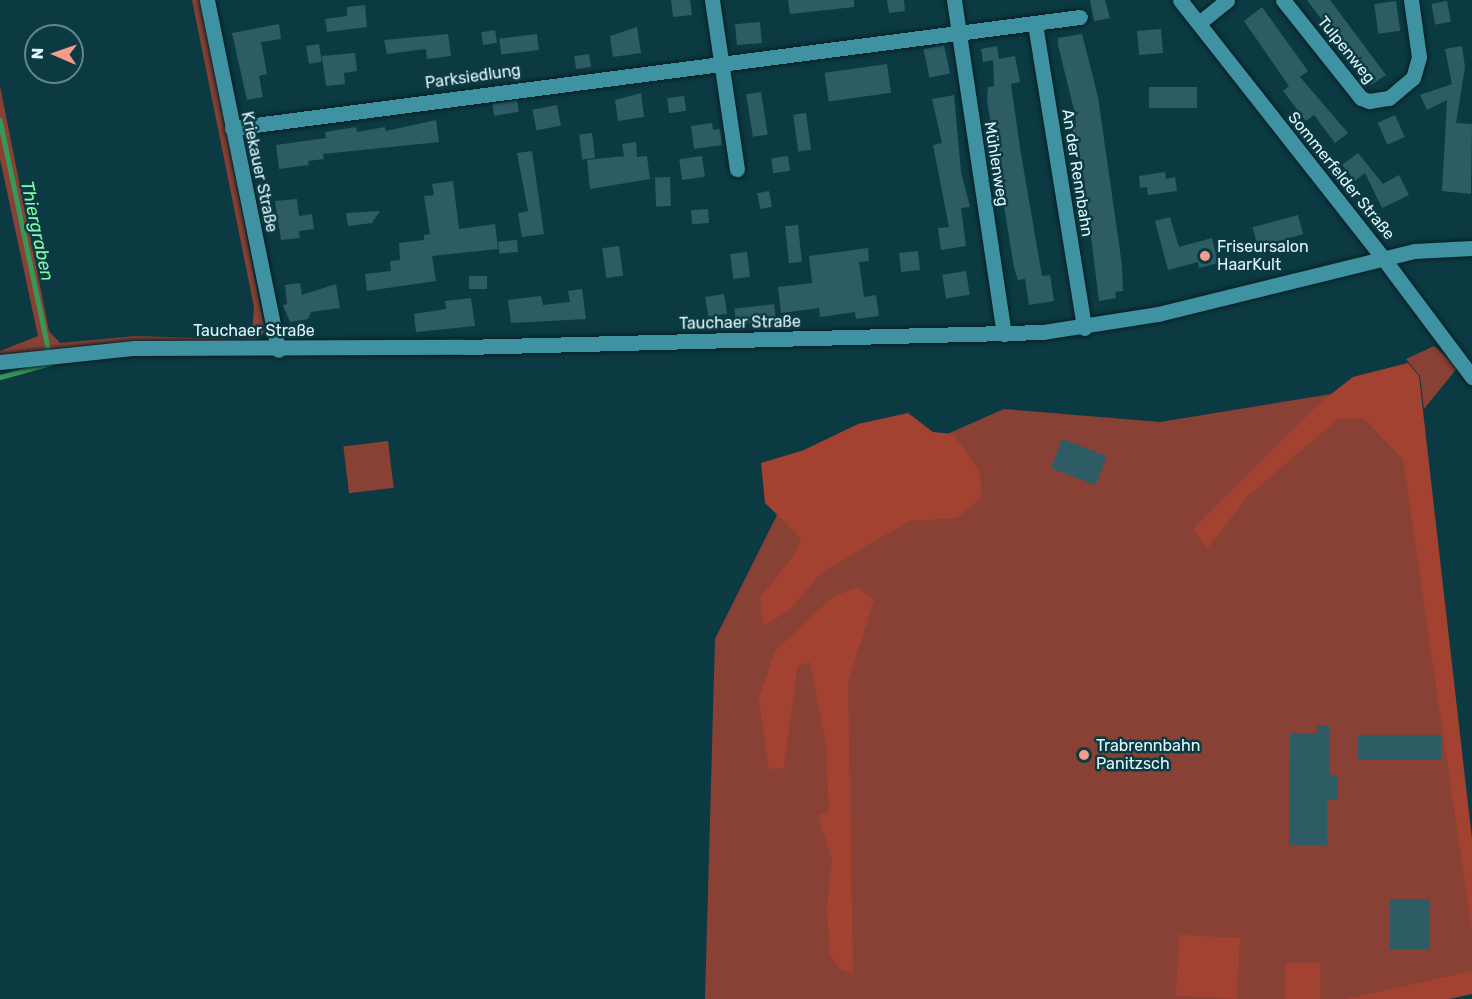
<!DOCTYPE html>
<html>
<head>
<meta charset="utf-8">
<style>
	body { margin:0 }
	#map { position:relative; width:1472px; height:999px; overflow:hidden; background:#0c3a42; font-family:Rubik,sans-serif }
	div>[style] { position:absolute }
	.green>* { inset:0; background:#884134; transform-origin:0 0 }
	.forest>* { inset:0; background:#a44231; transform-origin:0 0 }
	.stream>* { height:4.5px; margin:-2.25px; padding:0 2.25px; transform-origin:2.25px; border-radius:2.25px; background:#359959 }
	.building>* { inset:0; background:#2d5c65; transform-origin:0 0 }
	.roads { filter:drop-shadow(0 0 2px #051f24) drop-shadow(0 0 2px #051f24) }
	.minor>* { height:15px; margin:-7.5px; padding:0 7.5px; transform-origin:7.5px; border-radius:7.5px; background:#3f92a2 }
	.tertiary>* { height:15px; margin:-7.5px; padding:0 7.5px; transform-origin:7.5px; border-radius:7.5px; background:#3f92a2 }
	.dots>* { width:16px; height:16px; translate:-50% -50%; box-sizing:border-box; border:3px solid #0c3a42; border-radius:50% }
	span { translate:-50% -50%; white-space:nowrap; text-align:center; line-height:1.15; -webkit-text-stroke:5px #0c3a42; paint-order:stroke }
	.street-label { font-size:16px; color:#e0f7fc }
	.poi-label { font-size:16px; color:#e0f7fc }
	.left { translate:0 -50%; text-align:left }
	.water-label { font-size:18px; color:#80fca7; font-style:italic }
	.north { position:absolute; left:24px; top:24px; width:60px; height:60px; box-sizing:border-box; background:#0c3a42; border:2px solid #61868c; border-radius:50%; rotate:272deg; font-size:16px; font-weight:700; line-height:24px; text-align:center; color:#e0f7fc }
	.north::after { content:''; display:block; margin:auto; width:21px; height:27px; background:#f49d8c; clip-path:polygon(50% 0,100% 100%,50% 72%,0 100%) }
</style>
</head>
<body>
<div id="map">
	<div class="green">
		<div style="clip-path:polygon(192px 0,201px 0,265px 331px,257px 340px,109px 343px,0 356px,0 351px,38px 336px,0 159px,0 86px,49px 331px,60px 343px,135px 336px,241px 339px,252px 331px,254px 307px)"></div>
		<div style="clip-path:polygon(1434px 346px,1458px 367px,1424px 409px,1420px 376px,1406px 359px)"></div>
		<div style="clip-path:polygon(1404px 382px,1472px 871px,1472px 983px,1404px 999px,705px 999px,715px 639px,781px 507px,1004px 409px,1160px 422px)"></div>
		<div style="left:388px;top:441px;width:47px;height:45px;rotate:83deg"></div>
	</div>
	<div class="forest">
		<div style="clip-path:polygon(1408px 363px,1419px 376px,1472px 839px,1472px 931px,1403px 459px,1363px 418px,1338px 419px,1248px 496px,1207px 549px,1193px 528px,1321px 402px,1353px 377px)"></div>
		<div style="clip-path:polygon(908px 413px,933px 432px,953px 434px,979px 470px,982px 497px,957px 518px,909px 521px,821px 573px,790px 610px,763px 626px,760px 598px,794px 555px,801px 538px,765px 503px,761px 463px,804px 450px,858px 424px)"></div>
		<div style="clip-path:polygon(858px 587px,874px 600px,848px 682px,853px 973px,841px 970px,830px 956px,827px 907px,832px 860px,818px 815px,829px 812px,826px 743px,810px 662px,797px 667px,784px 768px,769px 769px,759px 699px,775px 651px,834px 596px)"></div>
		<div style="left:1240px;top:938px;width:61px;height:61px;rotate:93deg"></div>
		<div style="left:1286px;top:963px;width:34px;height:36px"></div>
		<div style="clip-path:polygon(1472px 971px,1472px 994px,1449px 999px,1346px 999px)"></div>
	</div>
	<div class="stream">
		<div style="left:0;top:120px;width:233px;rotate:78.1deg"></div>
		<div style="left:0;top:377px;width:53px;rotate:-15.4deg"></div>
	</div>
	<div class="building">
		<div style="clip-path:polygon(671px 0,690px 0,692px 15px,673px 17px)"></div>
		<div style="clip-path:polygon(788px 0,854px 0,854px 7px,790px 14px)"></div>
		<div style="clip-path:polygon(887px 0,904px 0,905px 11px,889px 13px)"></div>
		<div style="clip-path:polygon(1090px 0,1105px 0,1110px 18px,1094px 21px)"></div>
		<div style="clip-path:polygon(1307px 0,1330px 0,1386px 75px,1371px 85px)"></div>
		<div style="left:1396px;top:1px;width:30px;height:22px;rotate:82deg"></div>
		<div style="left:1447px;top:1px;width:21px;height:16px;rotate:79deg"></div>
		<div style="clip-path:polygon(365px 5px,367px 27px,327px 32px,325px 19px,347px 16px,347px 7px)"></div>
		<div style="clip-path:polygon(1262px 7px,1308px 71px,1300px 77px,1348px 133px,1335px 143px,1314px 115px,1306px 121px,1283px 91px,1289px 86px,1244px 21px)"></div>
		<div style="left:760px;top:22px;width:21px;height:25px;rotate:85deg"></div>
		<div style="clip-path:polygon(279px 24px,281px 39px,261px 42px,267px 74px,259px 76px,263px 97px,247px 100px,232px 33px)"></div>
		<div style="clip-path:polygon(637px 27px,641px 53px,613px 57px,610px 36px)"></div>
		<div style="left:1161px;top:29px;width:24px;height:24px;rotate:85deg"></div>
		<div style="left:495px;top:30px;width:13px;height:14px;rotate:81deg"></div>
		<div style="clip-path:polygon(448px 34px,451px 56px,427px 59px,426px 49px,387px 54px,384px 40px)"></div>
		<div style="left:537px;top:34px;width:16px;height:38px;rotate:83deg"></div>
		<div style="clip-path:polygon(1082px 34px,1098px 97px,1122px 265px,1123px 291px,1115px 292px,1116px 298px,1099px 301px,1082px 165px,1072px 128px,1076px 127px,1075px 114px,1058px 45px,1058px 38px)"></div>
		<div style="left:319px;top:44px;width:18px;height:13px;rotate:81deg"></div>
		<div style="left:944px;top:45px;width:29px;height:21px;rotate:78deg"></div>
		<div style="clip-path:polygon(997px 46px,999px 59px,1015px 56px,1020px 82px,1011px 84px,1020px 148px,1042px 276px,1050px 275px,1054px 301px,1029px 305px,1025px 279px,1018px 280px,1014px 268px,987px 100px,988px 87px,994px 86px,993px 60px,983px 62px,981px 49px)"></div>
		<div style="clip-path:polygon(1462px 46px,1465px 67px,1456px 123px,1472px 124px,1471px 194px,1442px 191px,1447px 100px,1427px 110px,1420px 95px,1452px 84px,1445px 49px)"></div>
		<div style="clip-path:polygon(355px 53px,357px 71px,344px 73px,345px 84px,326px 86px,322px 56px)"></div>
		<div style="left:589px;top:54px;width:13px;height:15px;rotate:81deg"></div>
		<div style="left:887px;top:64px;width:29px;height:63px;rotate:82deg"></div>
		<div style="left:1149px;top:87px;width:48px;height:21px"></div>
		<div style="left:761px;top:92px;width:43px;height:15px;rotate:81deg"></div>
		<div style="clip-path:polygon(641px 93px,644px 117px,618px 121px,615px 100px)"></div>
		<div style="clip-path:polygon(954px 95px,961px 172px,970px 207px,961px 208px,966px 246px,941px 250px,938px 228px,949px 227px,933px 145px,942px 143px,932px 99px)"></div>
		<div style="left:684px;top:96px;width:15px;height:17px;rotate:82deg"></div>
		<div style="left:517px;top:100px;width:12px;height:25px;rotate:81deg"></div>
		<div style="left:557px;top:105px;width:21px;height:25px;rotate:79deg"></div>
		<div style="left:806px;top:113px;width:37px;height:13px;rotate:82deg"></div>
		<div style="left:1395px;top:115px;width:24px;height:19px;rotate:66deg"></div>
		<div style="clip-path:polygon(436px 120px,439px 142px,323px 154px,324px 159px,308px 161px,309px 165px,279px 169px,276px 145px,326px 138px,325px 132px,356px 127px,357px 132px,385px 127px,386px 131px)"></div>
		<div style="clip-path:polygon(712px 123px,713px 130px,720px 129px,722px 145px,694px 149px,691px 126px)"></div>
		<div style="left:592px;top:133px;width:25px;height:13px;rotate:83deg"></div>
		<div style="clip-path:polygon(636px 142px,637px 157px,647px 156px,650px 179px,590px 189px,587px 160px,624px 156px,622px 144px)"></div>
		<div style="clip-path:polygon(532px 151px,544px 234px,522px 237px,518px 213px,528px 211px,517px 153px)"></div>
		<div style="clip-path:polygon(1358px 153px,1383px 184px,1399px 175px,1409px 195px,1382px 208px,1365px 173px,1355px 181px,1342px 165px)"></div>
		<div style="left:702px;top:156px;width:21px;height:23px;rotate:82deg"></div>
		<div style="left:788px;top:156px;width:15px;height:17px;rotate:82deg"></div>
		<div style="clip-path:polygon(1165px 172px,1166px 179px,1175px 177px,1177px 191px,1148px 195px,1147px 187px,1140px 188px,1139px 176px)"></div>
		<div style="left:670px;top:177px;width:29px;height:15px;rotate:88deg"></div>
		<div style="clip-path:polygon(453px 181px,459px 229px,495px 224px,498px 249px,432px 256px,436px 281px,367px 291px,365px 274px,391px 271px,390px 261px,400px 260px,399px 243px,424px 240px,424px 235px,430px 234px,424px 196px,434px 195px,432px 184px)"></div>
		<div style="left:769px;top:191px;width:16px;height:12px;rotate:79deg"></div>
		<div style="clip-path:polygon(297px 199px,299px 216px,312px 214px,314px 229px,299px 231px,300px 238px,281px 240px,275px 201px)"></div>
		<div style="left:708px;top:209px;width:14px;height:17px;rotate:86deg"></div>
		<div style="clip-path:polygon(380px 211px,372px 223px,348px 226px,346px 213px)"></div>
		<div style="left:1298px;top:215px;width:20px;height:47px;rotate:75deg"></div>
		<div style="clip-path:polygon(1170px 217px,1179px 247px,1212px 238px,1218px 263px,1199px 268px,1198px 262px,1168px 270px,1155px 221px)"></div>
		<div style="left:798px;top:225px;width:37px;height:13px;rotate:84deg"></div>
		<div style="left:517px;top:240px;width:12px;height:19px;rotate:85deg"></div>
		<div style="left:619px;top:246px;width:30px;height:17px;rotate:82deg"></div>
		<div style="clip-path:polygon(868px 248px,869px 261px,859px 262px,864px 297px,876px 295px,879px 316px,856px 319px,855px 312px,820px 317px,819px 308px,781px 313px,778px 287px,812px 283px,809px 256px)"></div>
		<div style="left:918px;top:251px;width:19px;height:19px;rotate:84deg"></div>
		<div style="left:747px;top:252px;width:25px;height:17px;rotate:83deg"></div>
		<div style="left:966px;top:271px;width:24px;height:24px;rotate:81deg"></div>
		<div style="left:487px;top:276px;width:13px;height:18px;rotate:90deg"></div>
		<div style="clip-path:polygon(300px 283px,302px 295px,336px 284px,340px 308px,311px 312px,308px 319px,290px 322px,283px 305px,287px 304px,285px 285px)"></div>
		<div style="clip-path:polygon(582px 289px,586px 319px,511px 323px,508px 300px,541px 296px,543px 305px,570px 302px,568px 291px)"></div>
		<div style="left:724px;top:294px;width:20px;height:19px;rotate:81deg"></div>
		<div style="clip-path:polygon(471px 298px,475px 326px,416px 332px,414px 314px,446px 309px,445px 301px)"></div>
		<div style="left:774px;top:304px;width:16px;height:40px;rotate:83deg"></div>
		<div style="left:1062px;top:439px;width:48px;height:31px;rotate:21deg"></div>
		<div style="clip-path:polygon(1317px 725px,1329px 725px,1329px 775px,1337px 775px,1337px 800px,1327px 800px,1327px 845px,1289px 845px,1290px 733px,1317px 733px)"></div>
		<div style="left:1358px;top:735px;width:83px;height:25px"></div>
		<div style="left:1390px;top:899px;width:40px;height:50px"></div>
	</div>
	<div class="roads">
		<div class="minor">
			<div style="left:207px;top:0;width:357px;rotate:78.5deg"></div>
			<div style="left:712px;top:0;width:171px;rotate:81.6deg"></div>
			<div style="left:954px;top:0;width:338px;rotate:81.5deg"></div>
			<div style="left:1283px;top:0;width:125px;rotate:51.5deg"></div>
			<div style="left:1361px;top:98px;width:9px;rotate:21deg"></div>
			<div style="left:1369px;top:101px;width:20px;rotate:-9deg"></div>
			<div style="left:1389px;top:98px;width:31px;rotate:-40deg"></div>
			<div style="left:1413px;top:78px;width:22px;rotate:-74deg"></div>
			<div style="left:1419px;top:57px;width:58px;rotate:-98deg"></div>
			<div style="left:1199px;top:23px;width:36px;rotate:-39deg"></div>
			<div style="left:1035px;top:24px;width:308px;rotate:80.8deg"></div>
			<div style="left:232px;top:128px;width:855px;rotate:-7.46deg"></div>
			<div style="left:1383px;top:258px;width:149px;rotate:53.2deg"></div>
		</div>
		<div class="tertiary">
			<div style="left:1180px;top:0;width:328px;rotate:51.8deg"></div>
			<div style="left:0;top:362px;width:135px;rotate:-6deg"></div>
			<div style="left:134px;top:348px;width:330px;rotate:-0.2deg"></div>
			<div style="left:464px;top:347px;width:579px;rotate:-1.48deg"></div>
			<div style="left:1043px;top:332px;width:116px;rotate:-8.9deg"></div>
			<div style="left:1158px;top:314px;width:264px;rotate:-13.8deg"></div>
			<div style="left:1414px;top:251px;width:58px;rotate:-3deg"></div>
		</div>
	</div>
	<div class="dots">
		<div style="left:1205px;top:256px;background:#f49d8c"></div>
		<div style="left:1084px;top:755px;background:#f49d8c"></div>
	</div>
	<div class="street-label">
		<span style="left:1346px;top:50px;rotate:51deg">Tulpenweg</span>
		<span style="left:473px;top:77px;rotate:-8deg">Parksiedlung</span>
		<span style="left:996px;top:164px;rotate:81deg">Mühlenweg</span>
		<span style="left:259px;top:172px;rotate:78deg">Kriekauer Straße</span>
		<span style="left:1077px;top:173px;rotate:81deg">An der Rennbahn</span>
		<span style="left:1341px;top:176px;rotate:51deg">Sommerfelder Straße</span>
		<span style="left:740px;top:323px;rotate:-1deg">Tauchaer Straße</span>
		<span style="left:254px;top:331px">Tauchaer Straße</span>
	</div>
	<div class="poi-label">
		<span class="left" style="left:1217px;top:256px">Friseursalon<br>HaarKult</span>
		<span class="left" style="left:1096px;top:755px">Trabrennbahn<br>Panitzsch</span>
	</div>
	<div class="water-label">
		<span style="left:37px;top:231px;rotate:78deg">Thiergraben</span>
	</div>
	<div class="north">N</div>
</div>
</body>
</html>
